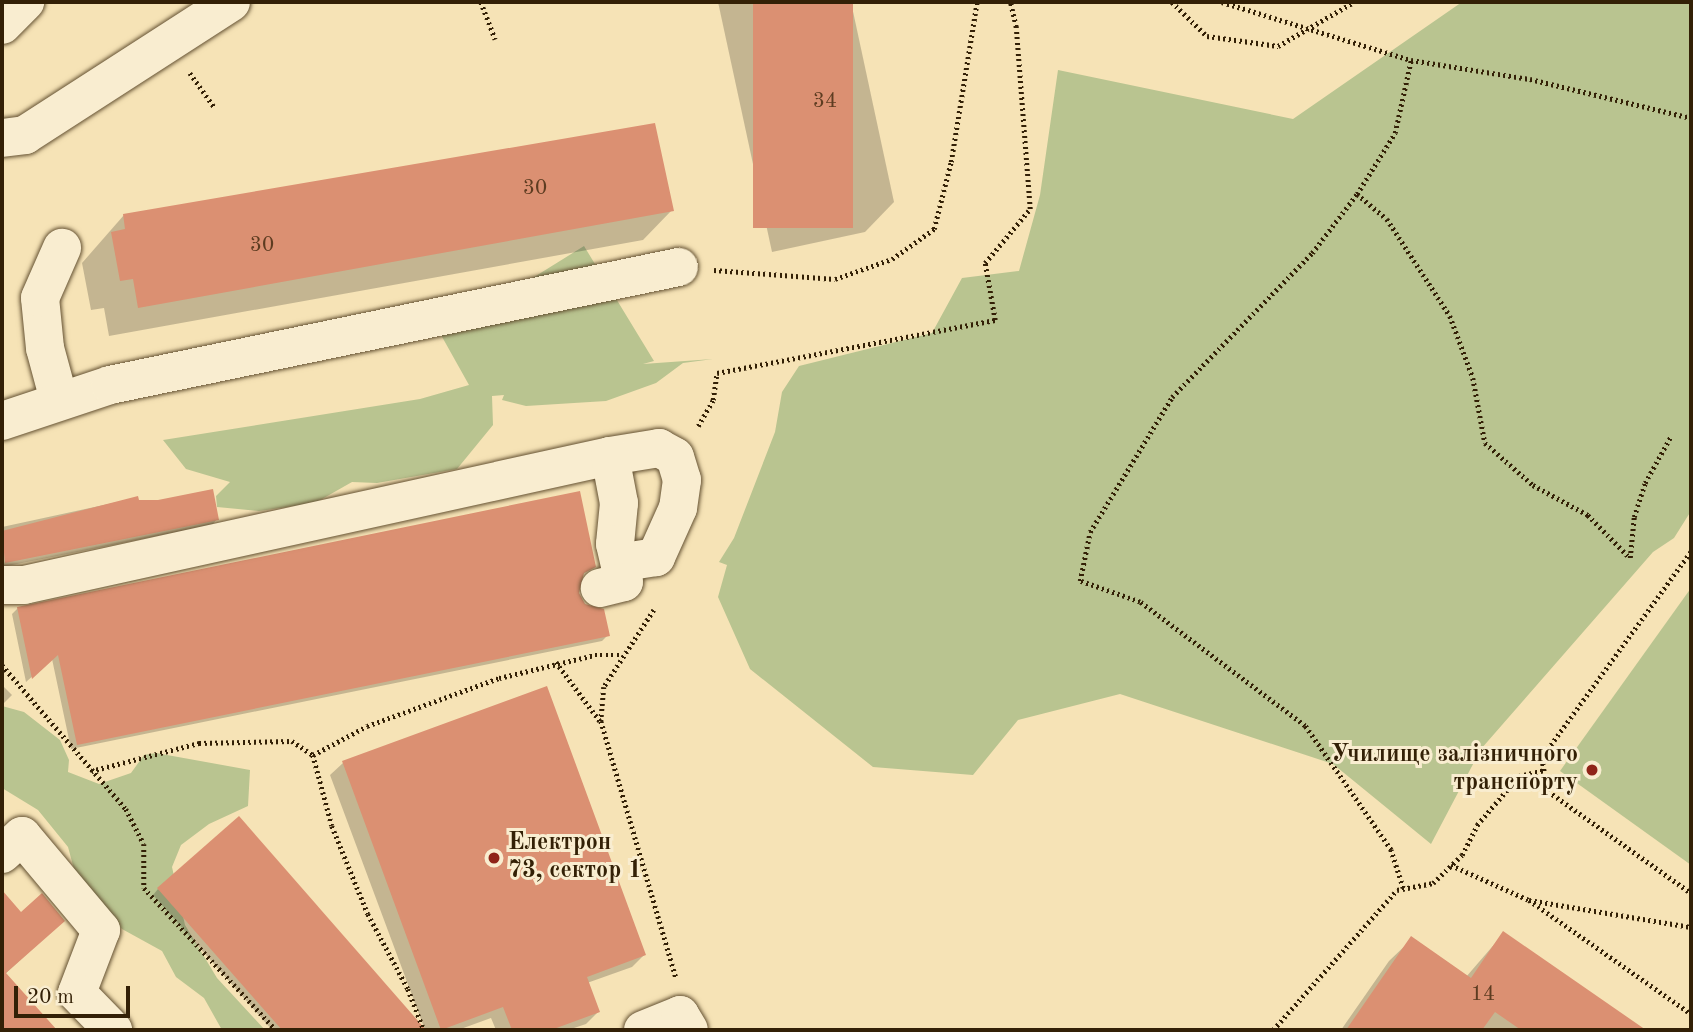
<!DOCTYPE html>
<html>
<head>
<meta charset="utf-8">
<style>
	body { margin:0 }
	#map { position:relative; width:1693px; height:1032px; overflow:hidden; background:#f6e3b6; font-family:"Old Standard TT",serif }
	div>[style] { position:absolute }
	.green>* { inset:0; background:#b9c490 }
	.shadow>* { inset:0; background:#0003 }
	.building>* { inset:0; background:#db9072; transform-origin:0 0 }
	.path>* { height:4.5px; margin-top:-2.25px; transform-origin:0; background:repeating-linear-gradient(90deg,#332006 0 2px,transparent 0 5.5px) }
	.roads { filter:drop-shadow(0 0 2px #645132) drop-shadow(0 0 2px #645132) }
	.minor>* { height:38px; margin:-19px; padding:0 19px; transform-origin:19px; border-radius:19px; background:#f9edd0 }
	.dots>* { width:19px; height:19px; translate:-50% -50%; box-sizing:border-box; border:4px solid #f9edd0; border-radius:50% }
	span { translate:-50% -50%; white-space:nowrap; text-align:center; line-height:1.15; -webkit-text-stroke:6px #f9edd0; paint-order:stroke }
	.number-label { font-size:21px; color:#5d3c21 }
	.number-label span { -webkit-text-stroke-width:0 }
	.poi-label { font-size:24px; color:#332006; font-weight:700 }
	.right { translate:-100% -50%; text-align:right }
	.left { translate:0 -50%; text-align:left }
	.frame { position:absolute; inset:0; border:4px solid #332006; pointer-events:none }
	.scale { position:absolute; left:14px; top:986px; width:116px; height:32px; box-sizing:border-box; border:4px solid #332006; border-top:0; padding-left:9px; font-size:21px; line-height:24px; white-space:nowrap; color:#332006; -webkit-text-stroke:5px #f9edd0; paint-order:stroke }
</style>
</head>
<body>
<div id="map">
	<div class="green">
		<div style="clip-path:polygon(1462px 2px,1691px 2px,1691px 511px,1674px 538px,1653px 552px,1481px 749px,1431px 844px,1333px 764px,1120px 694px,1018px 720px,973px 775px,873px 767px,750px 669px,718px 597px,727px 565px,719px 562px,734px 538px,775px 432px,782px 392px,799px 366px,932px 333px,962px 278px,1019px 271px,1040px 195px,1058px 70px,1293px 119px)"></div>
		<div style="clip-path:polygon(584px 246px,654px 361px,643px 364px,713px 359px,683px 363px,656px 383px,606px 401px,526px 406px,502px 400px,504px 395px,492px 396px,493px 425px,457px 469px,377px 483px,352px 482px,315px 503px,259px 511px,217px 507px,216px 496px,230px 482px,186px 469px,163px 440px,420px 399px,469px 385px,441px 335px)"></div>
		<div style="clip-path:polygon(1691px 588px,1691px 865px,1560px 771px)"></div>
		<div style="clip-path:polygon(2px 706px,24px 712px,60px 740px,69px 760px,68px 772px,99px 784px,131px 773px,144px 755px,156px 753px,250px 770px,248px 806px,209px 824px,181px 845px,172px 867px,185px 925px,217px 978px,265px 1030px,222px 1030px,204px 998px,176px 977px,162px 951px,122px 929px,99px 906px,74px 869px,68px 847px,38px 810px,2px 788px)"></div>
	</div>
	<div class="shadow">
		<div style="clip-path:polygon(718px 2px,851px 2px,894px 202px,865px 232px,772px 252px)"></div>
		<div style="clip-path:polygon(672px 210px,643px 240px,109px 336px,104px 308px,91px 310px,82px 263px,124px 215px)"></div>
		<div style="clip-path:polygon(136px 498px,137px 502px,217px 519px,212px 525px,2px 567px,2px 527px)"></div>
		<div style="clip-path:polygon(594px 566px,582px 575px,577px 593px,608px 635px,602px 641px,71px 749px,52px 659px,26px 682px,12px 614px,18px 608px)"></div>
		<div style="clip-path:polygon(2px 685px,12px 695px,2px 705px)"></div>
		<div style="clip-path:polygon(546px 688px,644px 955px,632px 967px,587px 983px,598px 1012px,586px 1024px,568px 1030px,496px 1030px,491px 1018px,458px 1030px,425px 1030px,330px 775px,343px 763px)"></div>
		<div style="clip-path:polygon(158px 889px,412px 1017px,398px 1030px,272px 1030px,153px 895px)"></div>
		<div style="clip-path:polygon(5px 897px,21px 914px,63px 921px,5px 974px,55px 1030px,2px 1030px)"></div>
		<div style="clip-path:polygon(1504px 933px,1633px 1023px,1628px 1030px,1341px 1030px,1389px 961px,1412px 939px,1466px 977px)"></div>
	</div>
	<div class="building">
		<div style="left:753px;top:2px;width:100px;height:226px"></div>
		<div style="clip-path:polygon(655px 123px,674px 211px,138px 308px,133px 279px,120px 281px,111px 232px,125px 229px,123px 214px)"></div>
		<div style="clip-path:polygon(213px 489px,219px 520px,5px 563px,2px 531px,138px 496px,139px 500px,158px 500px)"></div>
		<div style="clip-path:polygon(580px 491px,596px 567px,584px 573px,579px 593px,585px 604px,604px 609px,610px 636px,77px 745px,58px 655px,32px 679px,17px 607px)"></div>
		<div style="clip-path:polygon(547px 686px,646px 955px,587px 977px,600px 1012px,551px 1030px,512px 1030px,503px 1007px,441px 1030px,342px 761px)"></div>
		<div style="clip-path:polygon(239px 816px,426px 1030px,282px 1030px,157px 888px)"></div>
		<div style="clip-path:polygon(2px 890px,21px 912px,42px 893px,65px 921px,6px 973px,57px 1030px,2px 1030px)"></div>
		<div style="clip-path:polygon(1503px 931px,1646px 1030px,1521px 1030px,1495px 1012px,1482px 1030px,1346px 1030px,1411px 936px,1471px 978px)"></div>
	</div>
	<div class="path">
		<div style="left:481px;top:2px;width:40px;rotate:69deg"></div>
		<div style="left:1172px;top:2px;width:49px;rotate:44.2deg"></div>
		<div style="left:1207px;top:36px;width:72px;rotate:8deg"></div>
		<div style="left:1278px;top:46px;width:88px;rotate:-30.1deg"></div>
		<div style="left:1222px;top:2px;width:198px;rotate:17.1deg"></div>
		<div style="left:1411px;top:60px;width:121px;rotate:9.1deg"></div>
		<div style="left:1530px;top:79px;width:166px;rotate:13.6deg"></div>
		<div style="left:190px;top:73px;width:43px;rotate:54.5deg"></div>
		<div style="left:1357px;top:194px;width:39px;rotate:40deg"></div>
		<div style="left:1387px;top:219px;width:116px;rotate:57deg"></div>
		<div style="left:1450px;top:316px;width:66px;rotate:69.6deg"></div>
		<div style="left:1473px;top:378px;width:66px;rotate:79.5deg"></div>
		<div style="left:1485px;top:443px;width:64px;rotate:41.2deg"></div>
		<div style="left:1533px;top:485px;width:63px;rotate:28.6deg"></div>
		<div style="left:1588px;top:515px;width:60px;rotate:45.7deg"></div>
		<div style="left:714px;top:270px;width:121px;rotate:4.3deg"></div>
		<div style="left:835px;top:279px;width:60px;rotate:-19.3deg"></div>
		<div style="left:892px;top:259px;width:52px;rotate:-35.5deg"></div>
		<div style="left:934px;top:229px;width:69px;rotate:-75.8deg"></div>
		<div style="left:951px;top:162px;width:162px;rotate:-80.8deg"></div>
		<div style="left:698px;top:426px;width:30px;rotate:-60deg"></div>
		<div style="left:713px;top:400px;width:27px;rotate:-82deg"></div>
		<div style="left:717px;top:373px;width:283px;rotate:-10.8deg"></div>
		<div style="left:995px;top:320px;width:58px;rotate:-100deg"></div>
		<div style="left:985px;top:263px;width:70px;rotate:-50.2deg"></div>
		<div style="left:1030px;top:209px;width:183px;rotate:-94.4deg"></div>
		<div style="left:1016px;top:27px;width:26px;rotate:-103deg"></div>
		<div style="left:1691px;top:552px;width:254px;rotate:125.9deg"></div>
		<div style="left:1542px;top:758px;width:34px;rotate:80deg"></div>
		<div style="left:1548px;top:791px;width:176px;rotate:35.5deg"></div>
		<div style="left:1630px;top:558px;width:41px;rotate:-84.4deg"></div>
		<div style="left:1634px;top:517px;width:36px;rotate:-72deg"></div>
		<div style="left:1645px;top:483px;width:54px;rotate:-61deg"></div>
		<div style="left:654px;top:610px;width:92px;rotate:123deg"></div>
		<div style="left:604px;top:687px;width:34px;rotate:95deg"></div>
		<div style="left:601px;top:721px;width:267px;rotate:73.7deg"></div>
		<div style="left:556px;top:662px;width:74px;rotate:53.3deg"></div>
		<div style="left:2px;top:665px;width:190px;rotate:49.3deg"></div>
		<div style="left:126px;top:809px;width:39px;rotate:63deg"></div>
		<div style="left:144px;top:844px;width:44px;rotate:90deg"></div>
		<div style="left:144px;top:888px;width:194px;rotate:47.1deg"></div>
		<div style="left:313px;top:755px;width:73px;rotate:75deg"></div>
		<div style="left:332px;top:826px;width:95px;rotate:67.8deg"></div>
		<div style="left:368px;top:914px;width:85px;rotate:61.9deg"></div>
		<div style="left:408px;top:989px;width:44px;rotate:68.7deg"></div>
		<div style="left:91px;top:771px;width:112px;rotate:-14.5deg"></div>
		<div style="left:199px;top:743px;width:93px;rotate:-1.2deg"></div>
		<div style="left:292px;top:741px;width:25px;rotate:34deg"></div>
		<div style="left:313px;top:755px;width:61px;rotate:-28.2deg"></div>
		<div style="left:367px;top:726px;width:140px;rotate:-20deg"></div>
		<div style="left:499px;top:678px;width:99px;rotate:-13.5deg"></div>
		<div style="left:595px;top:655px;width:27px"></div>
		<div style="left:1451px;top:865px;width:85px;rotate:24.2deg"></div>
		<div style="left:1529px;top:900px;width:198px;rotate:35.1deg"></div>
		<div style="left:1403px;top:888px;width:40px;rotate:-108deg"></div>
		<div style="left:1391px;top:850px;width:151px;rotate:-124.7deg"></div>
		<div style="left:1305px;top:726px;width:206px;rotate:-143.1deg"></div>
		<div style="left:1140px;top:602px;width:64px;rotate:-160.7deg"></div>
		<div style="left:1080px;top:581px;width:50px;rotate:-78.5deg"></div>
		<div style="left:1090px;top:532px;width:158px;rotate:-58.7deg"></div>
		<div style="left:1172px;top:397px;width:201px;rotate:-45.8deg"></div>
		<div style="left:1312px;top:253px;width:74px;rotate:-52.7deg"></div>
		<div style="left:1357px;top:194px;width:72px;rotate:-58.1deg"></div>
		<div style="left:1395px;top:133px;width:75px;rotate:-77.6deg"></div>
		<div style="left:1529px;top:900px;width:164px;rotate:9.5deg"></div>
		<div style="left:1273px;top:1030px;width:187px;rotate:-48.5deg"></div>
		<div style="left:1397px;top:890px;width:37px;rotate:-11deg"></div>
		<div style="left:1433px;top:883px;width:40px;rotate:-44deg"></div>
		<div style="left:1462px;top:855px;width:34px;rotate:-63deg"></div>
		<div style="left:1477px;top:825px;width:65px;rotate:-49.4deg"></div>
		<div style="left:1519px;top:776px;width:26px;rotate:-13deg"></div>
	</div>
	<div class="roads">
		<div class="minor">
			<div style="left:2px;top:25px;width:33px;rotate:-45deg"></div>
			<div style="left:2px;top:138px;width:23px;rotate:-7deg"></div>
			<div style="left:25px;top:135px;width:245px;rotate:-32.8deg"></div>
			<div style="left:59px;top:400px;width:54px;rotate:-105.1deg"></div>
			<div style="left:45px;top:348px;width:50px;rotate:-95.7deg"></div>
			<div style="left:40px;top:298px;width:55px;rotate:-66.3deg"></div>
			<div style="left:2px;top:421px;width:114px;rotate:-18.4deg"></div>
			<div style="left:110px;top:385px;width:581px;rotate:-11.72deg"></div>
			<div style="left:610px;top:456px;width:50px;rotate:-9.3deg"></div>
			<div style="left:659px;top:448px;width:18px;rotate:29deg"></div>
			<div style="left:675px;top:457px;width:24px;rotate:73deg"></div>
			<div style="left:682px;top:480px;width:28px;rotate:98deg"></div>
			<div style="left:678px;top:508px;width:54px;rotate:114.2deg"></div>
			<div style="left:656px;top:557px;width:24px;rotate:171deg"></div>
			<div style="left:2px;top:585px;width:22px"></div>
			<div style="left:24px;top:585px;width:600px;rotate:-12.41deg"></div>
			<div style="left:610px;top:456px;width:48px;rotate:79.2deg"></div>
			<div style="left:619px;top:503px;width:41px;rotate:95.6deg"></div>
			<div style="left:615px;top:544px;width:39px;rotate:77deg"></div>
			<div style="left:624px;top:582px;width:25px;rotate:166deg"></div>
			<div style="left:2px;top:854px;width:27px;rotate:-42deg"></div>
			<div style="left:22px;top:836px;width:123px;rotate:50deg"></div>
			<div style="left:101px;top:930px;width:67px;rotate:110.9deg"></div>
			<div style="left:77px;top:993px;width:52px;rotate:45.8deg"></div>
			<div style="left:643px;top:1030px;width:40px;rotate:-22deg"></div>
			<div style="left:680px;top:1015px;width:17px;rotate:59deg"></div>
		</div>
	</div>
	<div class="dots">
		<div style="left:1592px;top:770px;background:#8f2418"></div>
		<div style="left:494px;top:858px;background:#8f2418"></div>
	</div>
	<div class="number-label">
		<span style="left:825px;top:102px">34</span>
		<span style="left:535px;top:189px">30</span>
		<span style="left:262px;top:246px">30</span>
		<span style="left:1483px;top:995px">14</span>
	</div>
	<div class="poi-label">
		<span class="right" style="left:1578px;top:770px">Училище залізничного<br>транспорту</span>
		<span class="left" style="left:508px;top:858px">Електрон<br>73, сектор 1</span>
	</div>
	<div class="frame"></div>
	<div class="scale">20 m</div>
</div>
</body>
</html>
